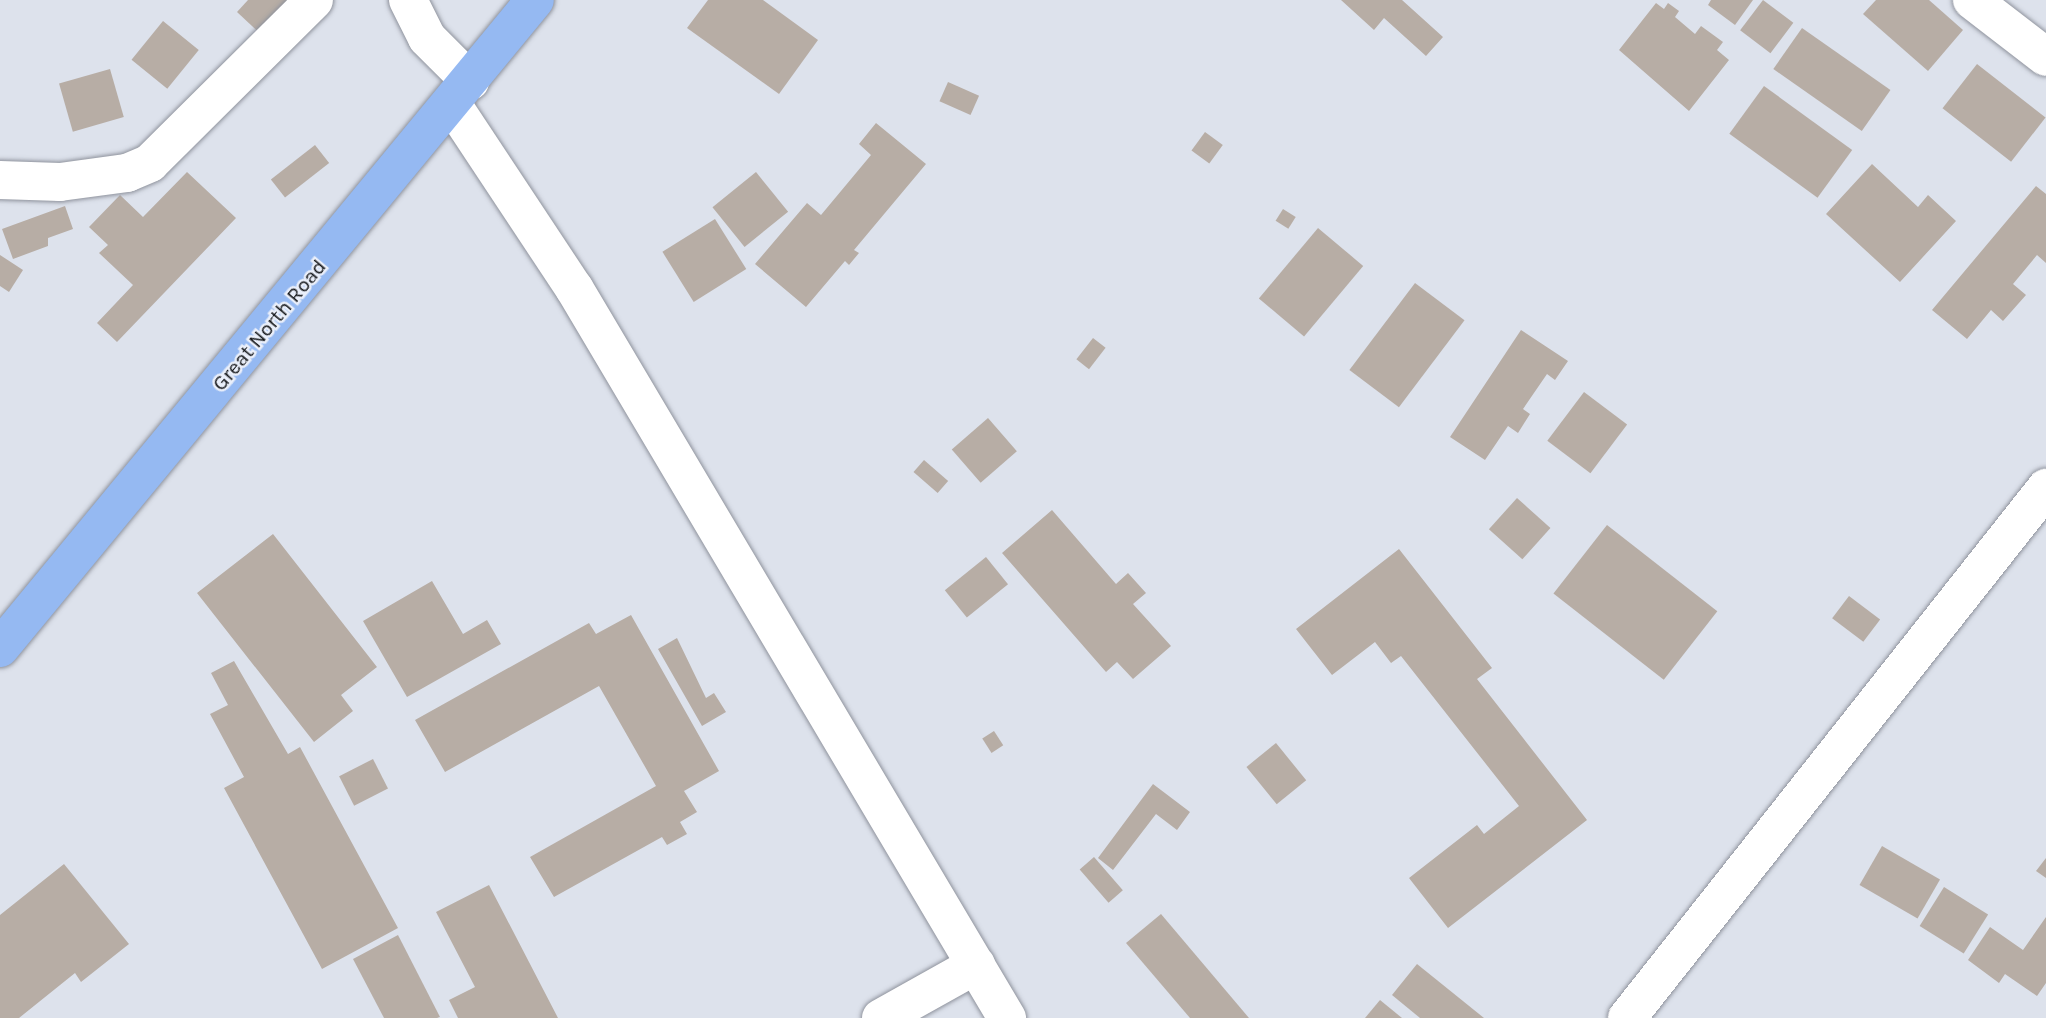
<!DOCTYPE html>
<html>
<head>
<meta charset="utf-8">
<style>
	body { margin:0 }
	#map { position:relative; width:2046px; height:1018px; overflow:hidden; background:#dde2ec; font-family:Karla,sans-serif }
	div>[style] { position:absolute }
	.building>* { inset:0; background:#b7ada5; transform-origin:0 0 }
	.roads { filter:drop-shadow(0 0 2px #8f939d) drop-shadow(0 0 2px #8f939d) }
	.minor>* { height:38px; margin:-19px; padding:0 19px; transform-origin:19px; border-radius:19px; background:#fff }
	.highway>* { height:38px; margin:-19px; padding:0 19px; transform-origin:19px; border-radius:19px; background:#95b9f2 }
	span { translate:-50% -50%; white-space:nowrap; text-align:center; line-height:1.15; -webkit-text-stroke:5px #eaeffa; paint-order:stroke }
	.street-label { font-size:21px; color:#131518 }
</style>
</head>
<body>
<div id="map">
	<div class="building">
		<div style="clip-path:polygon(248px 0,291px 0,266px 39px,237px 12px)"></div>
		<div style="clip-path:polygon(708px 0,763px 0,818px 40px,779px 94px,687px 28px)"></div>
		<div style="clip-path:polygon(1341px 0,1402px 0,1443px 37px,1426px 56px,1384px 18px,1374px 30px)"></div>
		<div style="clip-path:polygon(1711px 0,1753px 0,1735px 25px,1708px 5px)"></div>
		<div style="left:1763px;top:0;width:38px;height:38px;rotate:37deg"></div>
		<div style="clip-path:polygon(1876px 0,1929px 0,1963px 30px,1928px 71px,1863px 14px)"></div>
		<div style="clip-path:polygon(1656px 3px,1664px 9px,1668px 3px,1679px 11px,1675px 17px,1695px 34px,1701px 26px,1723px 42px,1717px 50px,1729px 60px,1689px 111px,1619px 50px)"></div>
		<div style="left:163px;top:21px;width:46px;height:50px;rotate:39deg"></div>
		<div style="left:1802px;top:28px;width:108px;height:50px;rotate:35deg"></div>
		<div style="left:1977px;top:64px;width:87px;height:56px;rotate:38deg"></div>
		<div style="left:110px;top:69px;width:50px;height:53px;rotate:74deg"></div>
		<div style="left:948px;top:82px;width:34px;height:21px;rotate:24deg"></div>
		<div style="left:1764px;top:86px;width:109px;height:59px;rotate:36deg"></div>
		<div style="clip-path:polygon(876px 123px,926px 164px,854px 250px,859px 253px,849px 265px,845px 261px,806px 307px,755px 264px,807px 203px,821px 215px,871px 155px,859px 144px)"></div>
		<div style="left:1205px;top:132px;width:22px;height:23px;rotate:36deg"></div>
		<div style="left:315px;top:145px;width:23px;height:56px;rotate:52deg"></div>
		<div style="clip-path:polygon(1872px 164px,1918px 207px,1928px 195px,1956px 221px,1900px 282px,1826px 214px)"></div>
		<div style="clip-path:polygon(187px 172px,236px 218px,117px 342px,97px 323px,133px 285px,99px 253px,108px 245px,89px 227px,120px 195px,143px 217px)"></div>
		<div style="left:756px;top:172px;width:51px;height:56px;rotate:51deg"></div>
		<div style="clip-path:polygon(2036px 186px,2046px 194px,2046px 263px,2037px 255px,2013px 284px,2026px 295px,2003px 321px,1991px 310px,1967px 339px,1932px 310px)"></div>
		<div style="clip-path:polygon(65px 206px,73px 229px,48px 238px,48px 246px,13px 259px,2px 229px)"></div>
		<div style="left:1283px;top:209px;width:15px;height:14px;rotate:32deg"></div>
		<div style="left:715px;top:219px;width:59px;height:62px;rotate:58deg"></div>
		<div style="left:1318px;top:228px;width:59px;height:92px;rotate:40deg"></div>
		<div style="clip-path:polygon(0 255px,23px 270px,9px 292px,0 286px)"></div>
		<div style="left:1415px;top:283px;width:62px;height:109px;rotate:37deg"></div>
		<div style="clip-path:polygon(1521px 330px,1568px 361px,1555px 380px,1547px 374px,1523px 409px,1530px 414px,1518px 433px,1508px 426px,1485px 460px,1450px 437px)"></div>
		<div style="left:1093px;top:338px;width:16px;height:27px;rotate:38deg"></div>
		<div style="left:1584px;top:392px;width:54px;height:61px;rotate:37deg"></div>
		<div style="left:988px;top:418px;width:44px;height:48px;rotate:49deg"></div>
		<div style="left:924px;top:460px;width:32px;height:16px;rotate:41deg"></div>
		<div style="left:1517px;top:498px;width:45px;height:42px;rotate:42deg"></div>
		<div style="clip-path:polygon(1052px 510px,1116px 584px,1128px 573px,1146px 593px,1133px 604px,1171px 646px,1133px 679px,1117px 662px,1106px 672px,1002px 553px)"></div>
		<div style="left:1607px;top:525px;width:140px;height:87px;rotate:38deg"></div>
		<div style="clip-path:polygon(273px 534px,377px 667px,341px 695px,353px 711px,314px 742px,197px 593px)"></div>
		<div style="clip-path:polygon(1399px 549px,1492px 668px,1477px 679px,1587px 820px,1448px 928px,1409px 878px,1477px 825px,1484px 834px,1519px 806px,1401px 656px,1391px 663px,1375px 642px,1332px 675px,1296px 629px)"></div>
		<div style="left:986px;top:557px;width:35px;height:53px;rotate:51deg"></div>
		<div style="clip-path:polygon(432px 581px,463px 634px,487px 620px,501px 644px,407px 697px,363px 621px)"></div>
		<div style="left:1849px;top:596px;width:39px;height:28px;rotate:37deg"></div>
		<div style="clip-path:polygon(631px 615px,719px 771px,684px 791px,697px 812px,680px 822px,687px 834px,667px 845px,662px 837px,554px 897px,530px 857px,656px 786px,599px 686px,445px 772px,415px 720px,589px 623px,596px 634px)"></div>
		<div style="clip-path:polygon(677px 638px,706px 698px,714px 693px,726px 712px,702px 726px,658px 649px)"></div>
		<div style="clip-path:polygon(234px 661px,288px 754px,300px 747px,398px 928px,322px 969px,224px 788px,244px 777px,210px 714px,228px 705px,211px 673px)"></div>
		<div style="left:994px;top:731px;width:17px;height:14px;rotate:57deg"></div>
		<div style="left:1276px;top:743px;width:48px;height:38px;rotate:51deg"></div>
		<div style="left:373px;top:759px;width:33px;height:38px;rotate:63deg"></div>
		<div style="clip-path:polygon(1153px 784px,1190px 812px,1177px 830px,1156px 814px,1113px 870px,1098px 858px)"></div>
		<div style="left:1882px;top:846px;width:67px;height:45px;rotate:30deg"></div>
		<div style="left:1094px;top:857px;width:44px;height:19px;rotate:49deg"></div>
		<div style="clip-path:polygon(2046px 858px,2046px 878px,2036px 871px)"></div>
		<div style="clip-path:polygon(64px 864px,129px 944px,81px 982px,75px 973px,19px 1018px,0 1018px,0 915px)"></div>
		<div style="clip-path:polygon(489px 885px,558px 1018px,458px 1018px,449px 1000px,475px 987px,436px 912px)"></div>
		<div style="left:1944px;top:887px;width:52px;height:46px;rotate:32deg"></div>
		<div style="clip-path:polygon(1161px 914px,1249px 1018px,1190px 1018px,1126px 943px)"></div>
		<div style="clip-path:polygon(2046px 917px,2046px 983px,2037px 996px,2005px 974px,1999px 983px,1968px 960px,1990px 927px,2023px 950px)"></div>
		<div style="clip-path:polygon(398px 935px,440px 1017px,437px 1018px,384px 1018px,353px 959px)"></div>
		<div style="clip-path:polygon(1417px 964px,1484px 1018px,1420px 1018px,1392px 995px)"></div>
		<div style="clip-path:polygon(1380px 1000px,1402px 1018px,1365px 1018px)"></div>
	</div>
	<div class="roads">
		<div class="minor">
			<div style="left:408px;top:0;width:42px;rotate:63.4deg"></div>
			<div style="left:427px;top:38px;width:61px;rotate:45deg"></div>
			<div style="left:1972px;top:0;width:93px;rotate:37.6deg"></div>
			<div style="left:452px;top:104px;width:221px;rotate:56.5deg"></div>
			<div style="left:574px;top:288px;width:849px;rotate:59.33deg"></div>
			<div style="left:0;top:180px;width:60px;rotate:1.9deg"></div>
			<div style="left:60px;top:182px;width:68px;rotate:-7.7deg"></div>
			<div style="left:127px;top:173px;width:25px;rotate:-23deg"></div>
			<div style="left:150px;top:163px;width:231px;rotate:-44.8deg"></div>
			<div style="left:881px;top:1018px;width:109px;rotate:-29.2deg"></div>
			<div style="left:1627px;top:1018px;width:676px;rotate:-51.67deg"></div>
		</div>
		<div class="highway">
			<div style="left:0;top:648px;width:840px;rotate:-50.46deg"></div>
		</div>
	</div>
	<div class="street-label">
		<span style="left:269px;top:325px;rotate:-50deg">Great North Road</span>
	</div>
</div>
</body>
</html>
